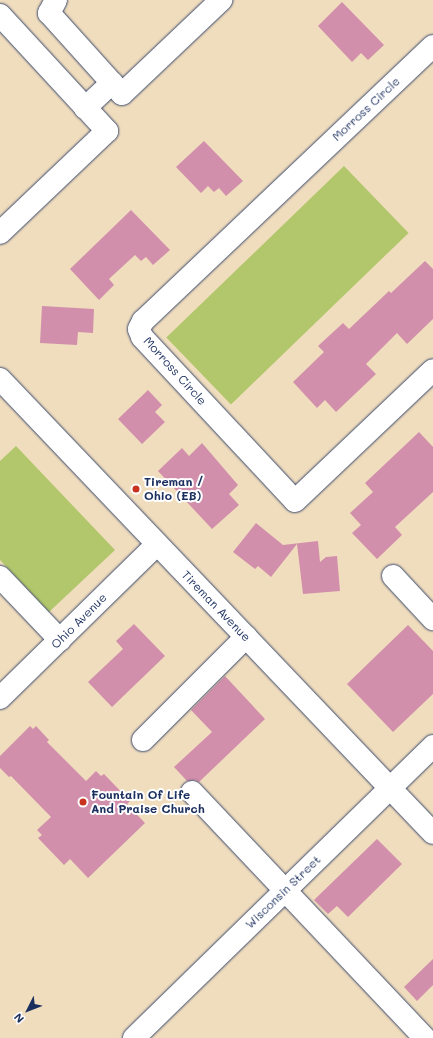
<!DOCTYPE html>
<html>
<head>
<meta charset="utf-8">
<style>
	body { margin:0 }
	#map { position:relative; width:433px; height:1038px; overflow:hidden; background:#f0ddbe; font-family:Mali,sans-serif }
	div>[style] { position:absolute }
	.green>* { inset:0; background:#b2c76b; transform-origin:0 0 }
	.building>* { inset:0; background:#d28fab }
	.roads { filter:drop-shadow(0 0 1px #3b496c) drop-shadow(0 0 1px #3b496c) }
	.minor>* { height:22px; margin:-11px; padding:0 11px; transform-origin:11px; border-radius:11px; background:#fff }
	.dots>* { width:11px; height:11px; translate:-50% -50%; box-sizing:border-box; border:2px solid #fff; border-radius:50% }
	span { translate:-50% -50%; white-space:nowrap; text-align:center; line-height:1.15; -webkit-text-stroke:4px #fff; paint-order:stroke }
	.street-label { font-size:12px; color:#1b2f5e }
	.poi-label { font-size:12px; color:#1b2f5e; font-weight:700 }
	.left { translate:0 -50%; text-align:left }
	.north { position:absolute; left:8px; top:990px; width:40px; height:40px; -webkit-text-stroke:3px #fff; paint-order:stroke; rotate:228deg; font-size:11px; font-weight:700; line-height:16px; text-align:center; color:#1b2f5e }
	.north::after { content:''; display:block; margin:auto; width:14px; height:18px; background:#1b2f5e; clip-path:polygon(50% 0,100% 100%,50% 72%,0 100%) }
</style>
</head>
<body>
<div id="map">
	<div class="green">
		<div style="left:344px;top:166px;width:93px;height:247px;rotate:46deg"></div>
		<div style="clip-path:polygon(16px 446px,115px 550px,49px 612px,0 560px,0 461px)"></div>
	</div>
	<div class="building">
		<div style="clip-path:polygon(342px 2px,384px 45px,368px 60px,361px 53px,352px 62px,318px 26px)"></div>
		<div style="clip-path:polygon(204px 141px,243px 181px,226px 196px,219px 188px,214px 192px,208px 186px,201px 193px,176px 167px)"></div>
		<div style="clip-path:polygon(131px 210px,170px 250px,153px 265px,146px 257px,141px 261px,135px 255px,109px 279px,114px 285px,99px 300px,70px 269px)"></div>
		<div style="clip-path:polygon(425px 261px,433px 269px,433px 319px,407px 344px,397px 333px,366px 364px,376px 374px,336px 412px,325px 400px,317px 408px,293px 382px,324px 352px,318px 346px,343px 323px,349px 329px,389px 291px,391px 293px)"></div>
		<div style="clip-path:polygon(42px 306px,94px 309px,93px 333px,78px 332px,77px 345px,40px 343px)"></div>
		<div style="clip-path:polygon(148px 390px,162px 405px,155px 412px,165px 422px,142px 444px,118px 419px)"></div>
		<div style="clip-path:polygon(419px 432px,433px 447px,433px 492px,395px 527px,402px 535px,377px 559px,352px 533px,361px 525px,350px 513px,373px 492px,365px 483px)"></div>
		<div style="clip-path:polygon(202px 443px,238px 485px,229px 494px,239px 505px,212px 529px,158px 471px,182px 448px,189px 456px)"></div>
		<div style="clip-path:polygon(256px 523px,283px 545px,318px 541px,320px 562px,326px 557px,337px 556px,340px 591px,303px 594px,297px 544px,271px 577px,258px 566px,255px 569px,233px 552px)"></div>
		<div style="clip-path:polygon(134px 624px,165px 656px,112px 707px,88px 682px,123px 649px,116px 641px)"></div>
		<div style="clip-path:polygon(408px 625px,433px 651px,433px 694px,393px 732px,347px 684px)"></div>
		<div style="clip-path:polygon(225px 676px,265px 719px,199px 782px,195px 780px,187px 781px,174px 767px,212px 732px,191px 710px)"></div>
		<div style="clip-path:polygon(30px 726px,33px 729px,36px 726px,49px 740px,47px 742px,86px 781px,96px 771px,101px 776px,104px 774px,130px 801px,127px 804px,145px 823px,88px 878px,70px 859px,64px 865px,38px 838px,42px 835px,37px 830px,51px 817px,11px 776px,9px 777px,0 768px,0 756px)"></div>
		<div style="clip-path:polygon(377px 839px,402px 864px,348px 917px,337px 906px,328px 914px,314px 900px)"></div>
		<div style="clip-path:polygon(433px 959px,433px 985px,417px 1001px,404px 987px)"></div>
	</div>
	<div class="roads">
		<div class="minor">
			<div style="left:56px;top:0;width:15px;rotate:118deg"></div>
			<div style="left:49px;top:13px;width:109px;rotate:48deg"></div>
			<div style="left:122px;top:94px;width:137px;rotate:-43.5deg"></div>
			<div style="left:0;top:15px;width:158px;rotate:47.3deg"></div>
			<div style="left:107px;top:131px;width:148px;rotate:136.4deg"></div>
			<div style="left:433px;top:46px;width:400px;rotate:136.5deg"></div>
			<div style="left:143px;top:321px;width:9px;rotate:117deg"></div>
			<div style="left:139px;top:329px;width:9px;rotate:69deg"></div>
			<div style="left:142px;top:337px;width:224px;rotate:47deg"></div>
			<div style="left:295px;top:501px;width:190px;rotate:-43.5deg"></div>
			<div style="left:85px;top:108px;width:37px;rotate:-43deg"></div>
			<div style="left:0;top:379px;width:627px;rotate:46.36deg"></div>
			<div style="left:393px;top:576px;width:59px;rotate:47.1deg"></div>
			<div style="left:0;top:577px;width:87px;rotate:46.4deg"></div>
			<div style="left:0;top:698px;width:220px;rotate:-44.4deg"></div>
			<div style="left:143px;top:740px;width:146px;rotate:-45deg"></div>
			<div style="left:192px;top:792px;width:339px;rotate:46.6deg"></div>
			<div style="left:134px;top:1038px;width:418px;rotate:-44.3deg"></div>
		</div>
	</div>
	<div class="dots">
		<div style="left:136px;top:489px;background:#c8321e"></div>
		<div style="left:83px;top:802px;background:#c8321e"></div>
	</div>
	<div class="street-label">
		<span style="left:366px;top:109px;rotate:-43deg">Morross Circle</span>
		<span style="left:175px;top:371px;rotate:48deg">Morross Circle</span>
		<span style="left:216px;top:606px;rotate:46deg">Tireman Avenue</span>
		<span style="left:79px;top:621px;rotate:-45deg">Ohio Avenue</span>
		<span style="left:283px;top:892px;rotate:-44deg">Wisconsin Street</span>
	</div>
	<div class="poi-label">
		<span class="left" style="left:144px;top:489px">Tireman /<br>Ohio (EB)</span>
		<span class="left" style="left:91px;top:802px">Fountain Of Life<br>And Praise Church</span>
	</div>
	<div class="north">N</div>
</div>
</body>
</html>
